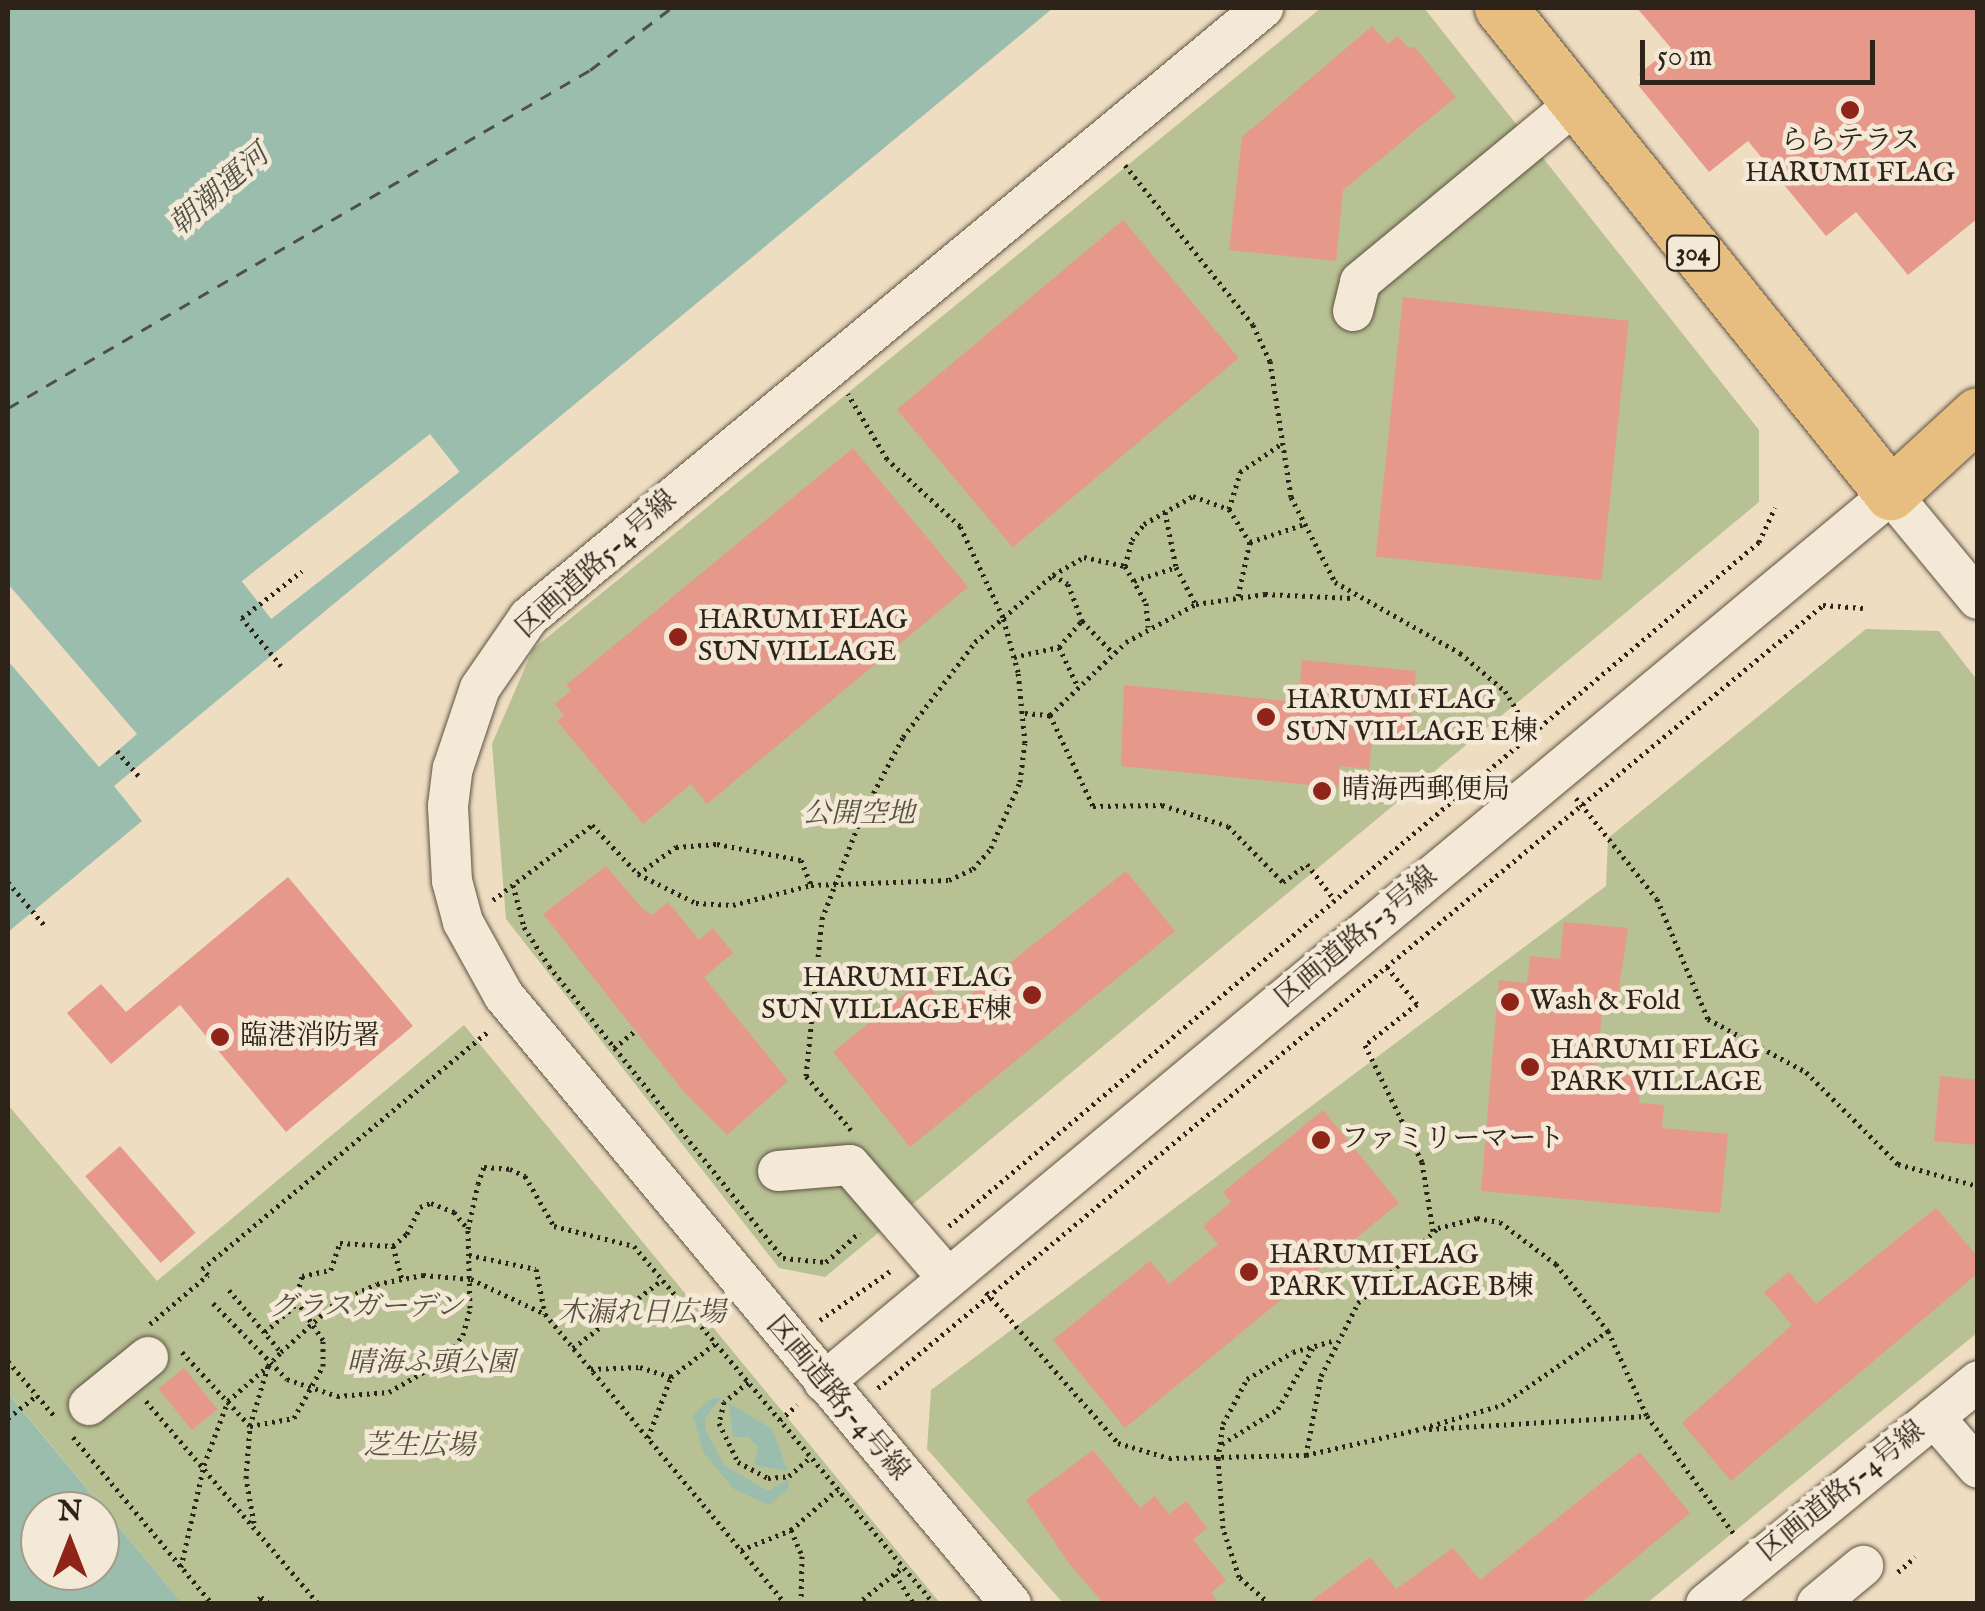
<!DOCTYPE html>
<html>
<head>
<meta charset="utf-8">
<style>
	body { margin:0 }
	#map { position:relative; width:1985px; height:1611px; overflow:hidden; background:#eeddc0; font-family:"IM FELL English","Noto Serif JP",serif }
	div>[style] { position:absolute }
	.green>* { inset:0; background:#b7c193 }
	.water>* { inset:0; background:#9abdad }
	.pier>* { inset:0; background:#eeddc0; transform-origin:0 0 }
	.ferry>* { height:2.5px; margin-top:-1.25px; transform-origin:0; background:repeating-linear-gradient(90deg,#4e5145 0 12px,transparent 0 22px) }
	.building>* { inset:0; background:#e6998b; transform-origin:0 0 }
	.path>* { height:5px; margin-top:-2.5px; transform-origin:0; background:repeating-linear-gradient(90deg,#2d2319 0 2.5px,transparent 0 7.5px) }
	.roads { filter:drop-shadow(0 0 2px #5d5243) drop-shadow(0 0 2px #5d5243) }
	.minor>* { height:40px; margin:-20px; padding:0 20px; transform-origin:20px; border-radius:20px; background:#f4e9d6 }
	.major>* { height:52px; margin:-26px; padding:0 26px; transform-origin:26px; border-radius:26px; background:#e7be80 }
	.dots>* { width:28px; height:28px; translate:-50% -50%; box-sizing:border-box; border:5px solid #f4e9d6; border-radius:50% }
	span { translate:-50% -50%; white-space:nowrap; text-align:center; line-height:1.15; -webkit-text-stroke:9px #f4e9d6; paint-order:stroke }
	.shield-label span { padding:2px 8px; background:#f4e9d6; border:2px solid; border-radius:8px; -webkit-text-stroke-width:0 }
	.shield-label { font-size:25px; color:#2d2319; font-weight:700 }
	.poi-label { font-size:28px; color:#2d2319 }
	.left { translate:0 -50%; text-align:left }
	.right { translate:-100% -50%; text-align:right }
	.street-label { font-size:28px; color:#2d2319 }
	.park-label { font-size:28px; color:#56523e; font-style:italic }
	.water-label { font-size:30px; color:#4e5145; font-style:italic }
	.frame { position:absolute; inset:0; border:10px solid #2d2319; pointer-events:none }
	.north { position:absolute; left:20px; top:1491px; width:100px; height:100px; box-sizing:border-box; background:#f4e9d6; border:2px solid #a49a8a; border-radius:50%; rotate:0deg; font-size:28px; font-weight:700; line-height:40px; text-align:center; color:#2d2319 }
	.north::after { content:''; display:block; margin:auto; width:35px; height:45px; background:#8f2418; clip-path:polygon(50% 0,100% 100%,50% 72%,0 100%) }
	.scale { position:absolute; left:1640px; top:40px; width:235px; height:45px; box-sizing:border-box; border:5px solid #2d2319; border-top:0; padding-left:12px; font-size:30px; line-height:35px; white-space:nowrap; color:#2d2319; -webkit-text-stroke:8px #f4e9d6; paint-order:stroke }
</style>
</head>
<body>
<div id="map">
	<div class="green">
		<div style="clip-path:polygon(1321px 8px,1424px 8px,1759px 430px,1759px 502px,825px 1277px,779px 1268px,506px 919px,492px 744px,533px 649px)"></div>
		<div style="clip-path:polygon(1866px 629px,1939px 631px,1977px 680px,1977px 1333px,1647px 1603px,1063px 1603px,927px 1449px,931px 1390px,1606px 886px,1608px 838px)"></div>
		<div style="clip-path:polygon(464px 1025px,940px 1603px,182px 1603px,8px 1393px,8px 1105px,157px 1281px)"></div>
	</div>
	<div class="water">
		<div style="clip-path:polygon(8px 8px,1053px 8px,114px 786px,142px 821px,8px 932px)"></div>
		<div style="clip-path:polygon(evenodd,8px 1393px,20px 1408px,182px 1603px,8px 1603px,8px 1393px,40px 1511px,100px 1511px,100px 1571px,40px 1571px,40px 1511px)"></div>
		<div style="clip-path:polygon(712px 1398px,721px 1398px,705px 1418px,706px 1431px,724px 1465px,768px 1491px,789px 1479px,788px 1489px,769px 1505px,734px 1489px,703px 1452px,693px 1415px)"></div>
		<div style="clip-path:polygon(729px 1403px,772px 1429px,788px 1471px,754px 1465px,758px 1447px,749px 1437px,733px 1437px)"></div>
	</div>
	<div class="pier">
		<div style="left:430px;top:434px;width:48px;height:239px;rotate:52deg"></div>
		<div style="clip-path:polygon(8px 584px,137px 734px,99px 767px,8px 661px)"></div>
	</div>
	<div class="ferry">
		<div style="left:8px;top:408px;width:673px;rotate:-30.15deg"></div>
		<div style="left:590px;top:70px;width:102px;rotate:-37.4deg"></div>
	</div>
	<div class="building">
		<div style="clip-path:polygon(1637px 8px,1978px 8px,1978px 218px,1908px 275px,1856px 212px,1826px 236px,1748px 141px,1709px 172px,1638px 85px,1644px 81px,1639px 74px,1671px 48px)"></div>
		<div style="clip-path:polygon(1372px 26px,1388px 44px,1398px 36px,1410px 49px,1414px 46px,1456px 97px,1343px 190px,1336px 261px,1229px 250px,1242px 137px)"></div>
		<div style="left:1123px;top:220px;width:180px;height:295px;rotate:50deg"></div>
		<div style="left:1403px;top:297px;width:227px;height:261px;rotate:6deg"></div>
		<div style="clip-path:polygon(853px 448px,968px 587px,707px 804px,691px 784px,643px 824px,557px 721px,564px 715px,555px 704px,571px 691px,566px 685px)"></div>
		<div style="clip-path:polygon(1302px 660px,1416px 671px,1409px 736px,1373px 731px,1369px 769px,1340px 766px,1338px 788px,1121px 766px,1124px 685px,1298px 702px)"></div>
		<div style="clip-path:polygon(606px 866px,642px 908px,652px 915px,668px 902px,699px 940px,713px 928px,733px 953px,704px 977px,788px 1081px,727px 1135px,684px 1092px,543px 914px)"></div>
		<div style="clip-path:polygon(1126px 871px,1175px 931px,910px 1147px,833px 1052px,923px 979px,949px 1011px)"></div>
		<div style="clip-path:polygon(288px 877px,413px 1026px,286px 1132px,180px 1005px,111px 1064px,67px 1013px,101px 984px,126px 1012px)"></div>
		<div style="clip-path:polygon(1564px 922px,1628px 928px,1616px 1008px,1603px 1006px,1596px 1071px,1642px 1075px,1639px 1103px,1664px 1105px,1662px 1128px,1728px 1134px,1720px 1213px,1481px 1191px,1499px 980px,1527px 983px,1530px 956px,1560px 959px)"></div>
		<div style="clip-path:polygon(1940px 1076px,1978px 1080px,1978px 1145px,1934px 1141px)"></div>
		<div style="clip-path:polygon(1323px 1110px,1399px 1203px,1125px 1428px,1053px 1340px,1150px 1261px,1169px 1284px,1218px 1244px,1203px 1226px,1231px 1202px,1223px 1192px)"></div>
		<div style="left:120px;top:1146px;width:115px;height:46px;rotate:49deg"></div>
		<div style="clip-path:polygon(1936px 1208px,1978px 1257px,1978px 1273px,1731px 1481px,1682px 1423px,1792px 1325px,1764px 1292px,1789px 1272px,1816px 1304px)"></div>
		<div style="left:184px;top:1368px;width:53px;height:33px;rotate:51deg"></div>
		<div style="clip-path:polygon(1093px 1450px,1140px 1508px,1155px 1496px,1169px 1514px,1186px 1501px,1207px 1528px,1193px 1540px,1226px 1580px,1211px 1593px,1220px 1604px,1104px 1604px,1068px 1562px,1026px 1500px)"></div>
		<div style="clip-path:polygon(1640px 1452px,1690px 1513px,1580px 1604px,1307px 1604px,1370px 1557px,1396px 1589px,1453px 1548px,1480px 1580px)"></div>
	</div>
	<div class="path">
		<div style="left:1125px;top:165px;width:205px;rotate:51.3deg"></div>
		<div style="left:1253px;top:325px;width:40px;rotate:65deg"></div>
		<div style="left:1270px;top:361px;width:138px;rotate:81.2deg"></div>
		<div style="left:1291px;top:497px;width:96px;rotate:62.6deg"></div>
		<div style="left:1335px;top:582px;width:144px;rotate:29.6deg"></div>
		<div style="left:1460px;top:653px;width:59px;rotate:40.2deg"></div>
		<div style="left:1505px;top:691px;width:62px;rotate:58.1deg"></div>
		<div style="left:1229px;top:509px;width:39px;rotate:58deg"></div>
		<div style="left:1250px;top:542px;width:55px;rotate:-18.1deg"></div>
		<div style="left:1165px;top:512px;width:56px;rotate:78.7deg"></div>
		<div style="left:1176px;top:567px;width:41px;rotate:62.2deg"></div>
		<div style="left:1125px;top:566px;width:43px;rotate:60.4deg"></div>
		<div style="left:1146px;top:603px;width:24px;rotate:85deg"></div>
		<div style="left:1053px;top:575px;width:17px;rotate:31deg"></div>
		<div style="left:1068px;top:584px;width:40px;rotate:69deg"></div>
		<div style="left:1082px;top:621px;width:45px;rotate:45.9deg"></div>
		<div style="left:1134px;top:581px;width:44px;rotate:-18.4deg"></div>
		<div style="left:1238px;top:596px;width:55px;rotate:-77.5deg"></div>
		<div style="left:1059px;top:647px;width:44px;rotate:64.6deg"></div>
		<div style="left:1014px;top:657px;width:46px;rotate:-12.5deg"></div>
		<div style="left:1059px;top:647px;width:35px;rotate:-49deg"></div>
		<div style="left:281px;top:666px;width:62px;rotate:-129.1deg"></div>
		<div style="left:242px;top:618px;width:76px;rotate:-38.1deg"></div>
		<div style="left:1025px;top:713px;width:25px;rotate:5deg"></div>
		<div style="left:1050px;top:715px;width:105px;rotate:-43.8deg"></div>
		<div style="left:1126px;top:642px;width:80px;rotate:-28.5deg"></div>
		<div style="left:1196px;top:604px;width:70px;rotate:-8.2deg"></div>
		<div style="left:1265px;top:594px;width:88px;rotate:2.6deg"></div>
		<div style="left:1050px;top:715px;width:101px;rotate:64.7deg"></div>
		<div style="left:1093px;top:806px;width:69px;rotate:-0.8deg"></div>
		<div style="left:1162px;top:805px;width:69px;rotate:17.7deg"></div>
		<div style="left:1228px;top:826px;width:78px;rotate:45.5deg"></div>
		<div style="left:1283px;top:882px;width:30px;rotate:-37deg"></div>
		<div style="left:1307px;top:864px;width:44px;rotate:52.4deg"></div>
		<div style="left:117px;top:751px;width:37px;rotate:49deg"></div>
		<div style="left:1576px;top:798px;width:129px;rotate:51.3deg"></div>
		<div style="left:1657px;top:899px;width:130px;rotate:67deg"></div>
		<div style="left:1708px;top:1019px;width:111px;rotate:28.4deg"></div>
		<div style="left:1806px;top:1072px;width:130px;rotate:45deg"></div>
		<div style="left:1898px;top:1164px;width:83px;rotate:15.4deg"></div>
		<div style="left:638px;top:874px;width:47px;rotate:-35.4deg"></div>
		<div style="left:676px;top:847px;width:41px;rotate:-4.2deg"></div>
		<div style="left:717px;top:844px;width:86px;rotate:10.8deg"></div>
		<div style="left:801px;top:860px;width:27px;rotate:68deg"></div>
		<div style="left:8px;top:882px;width:57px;rotate:49.9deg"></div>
		<div style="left:513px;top:885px;width:43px;rotate:75.3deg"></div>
		<div style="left:524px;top:927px;width:46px;rotate:57.3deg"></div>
		<div style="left:549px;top:966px;width:374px;rotate:51.3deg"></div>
		<div style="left:783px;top:1258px;width:43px;rotate:5.3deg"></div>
		<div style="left:826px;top:1262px;width:45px;rotate:-41.4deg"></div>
		<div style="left:493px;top:900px;width:124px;rotate:-37.1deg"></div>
		<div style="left:592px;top:825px;width:67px;rotate:46.8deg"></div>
		<div style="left:638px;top:874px;width:65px;rotate:26.6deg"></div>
		<div style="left:696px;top:903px;width:37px;rotate:3deg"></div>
		<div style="left:733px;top:905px;width:81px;rotate:-14.4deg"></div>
		<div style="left:811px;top:885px;width:138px;rotate:-2.1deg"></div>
		<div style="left:949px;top:880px;width:26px;rotate:-25deg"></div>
		<div style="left:973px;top:869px;width:28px;rotate:-49deg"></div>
		<div style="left:991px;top:848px;width:72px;rotate:-66.3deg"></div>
		<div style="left:1020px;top:782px;width:39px;rotate:-83deg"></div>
		<div style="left:1025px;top:743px;width:71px;rotate:-95.6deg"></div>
		<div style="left:1018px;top:672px;width:57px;rotate:-105.3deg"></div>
		<div style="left:1003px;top:617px;width:101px;rotate:-115.3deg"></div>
		<div style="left:960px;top:526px;width:99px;rotate:-137.5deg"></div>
		<div style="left:887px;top:459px;width:76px;rotate:-121deg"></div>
		<div style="left:1387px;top:967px;width:48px;rotate:51deg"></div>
		<div style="left:1417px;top:1004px;width:66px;rotate:141.7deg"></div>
		<div style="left:1365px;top:1045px;width:130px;rotate:64deg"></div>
		<div style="left:1422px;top:1162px;width:70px;rotate:80.9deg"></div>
		<div style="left:614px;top:1048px;width:27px;rotate:-39deg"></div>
		<div style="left:851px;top:1130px;width:70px;rotate:-129.8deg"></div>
		<div style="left:806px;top:1076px;width:158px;rotate:-84.2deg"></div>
		<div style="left:822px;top:919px;width:114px;rotate:-68.9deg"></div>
		<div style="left:863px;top:813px;width:86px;rotate:-62.2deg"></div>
		<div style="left:903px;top:737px;width:119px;rotate:-52.8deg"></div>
		<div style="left:975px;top:642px;width:103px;rotate:-40.7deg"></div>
		<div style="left:1053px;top:575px;width:36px;rotate:-30deg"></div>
		<div style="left:1084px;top:557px;width:42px;rotate:12.4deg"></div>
		<div style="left:1125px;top:566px;width:27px;rotate:-75deg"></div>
		<div style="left:1132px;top:540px;width:20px;rotate:-53deg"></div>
		<div style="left:1144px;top:524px;width:56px;rotate:-29.7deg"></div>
		<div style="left:1193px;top:496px;width:38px;rotate:20deg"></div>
		<div style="left:1229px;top:509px;width:39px;rotate:-73deg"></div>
		<div style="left:1240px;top:472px;width:50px;rotate:-34.3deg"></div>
		<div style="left:949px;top:1226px;width:1060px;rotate:-40.18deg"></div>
		<div style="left:1759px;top:542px;width:38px;rotate:-65deg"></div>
		<div style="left:393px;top:1246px;width:34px;rotate:75deg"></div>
		<div style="left:469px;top:1255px;width:68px;rotate:11.8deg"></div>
		<div style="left:536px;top:1269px;width:46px;rotate:78.7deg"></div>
		<div style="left:229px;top:1290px;width:81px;rotate:50deg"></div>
		<div style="left:986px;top:1292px;width:201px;rotate:48.8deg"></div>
		<div style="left:1118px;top:1443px;width:53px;rotate:16.4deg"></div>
		<div style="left:1169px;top:1458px;width:137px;rotate:-1.3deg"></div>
		<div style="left:1306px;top:1455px;width:113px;rotate:-12.8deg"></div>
		<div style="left:1416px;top:1430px;width:90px;rotate:-16.2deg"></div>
		<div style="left:1502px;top:1405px;width:129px;rotate:-34.9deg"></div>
		<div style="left:213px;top:1303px;width:106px;rotate:45.8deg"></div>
		<div style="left:287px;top:1379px;width:53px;rotate:18.8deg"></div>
		<div style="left:337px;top:1396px;width:52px;rotate:-4.4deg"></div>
		<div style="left:389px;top:1392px;width:66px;rotate:-30.1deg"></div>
		<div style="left:446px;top:1359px;width:29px;rotate:-55deg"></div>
		<div style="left:463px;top:1335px;width:28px;rotate:-75deg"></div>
		<div style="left:470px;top:1308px;width:79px;rotate:-91.5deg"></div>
		<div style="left:468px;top:1229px;width:46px;rotate:-77.5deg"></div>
		<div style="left:478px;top:1184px;width:18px;rotate:-71deg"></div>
		<div style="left:484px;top:1167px;width:26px;rotate:4deg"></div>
		<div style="left:510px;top:1169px;width:17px;rotate:25deg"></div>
		<div style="left:525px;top:1176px;width:58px;rotate:59.9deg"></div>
		<div style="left:554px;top:1226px;width:82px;rotate:14deg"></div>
		<div style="left:634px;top:1246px;width:467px;rotate:50deg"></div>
		<div style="left:820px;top:1320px;width:89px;rotate:-34.9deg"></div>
		<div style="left:150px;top:1324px;width:76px;rotate:-40.2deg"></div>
		<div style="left:208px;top:1275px;width:8px;rotate:-135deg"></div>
		<div style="left:202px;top:1269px;width:373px;rotate:-39.7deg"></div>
		<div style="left:265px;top:1332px;width:37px;rotate:-41deg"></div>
		<div style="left:293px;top:1308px;width:33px;rotate:-74deg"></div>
		<div style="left:302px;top:1276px;width:30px;rotate:-12deg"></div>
		<div style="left:331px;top:1270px;width:28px;rotate:-72deg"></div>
		<div style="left:340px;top:1243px;width:53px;rotate:3.2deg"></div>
		<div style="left:393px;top:1246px;width:18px;rotate:-41deg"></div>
		<div style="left:407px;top:1234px;width:30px;rotate:-64deg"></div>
		<div style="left:420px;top:1207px;width:12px;rotate:-20deg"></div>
		<div style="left:431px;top:1203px;width:25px;rotate:21deg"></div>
		<div style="left:454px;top:1212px;width:22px;rotate:51deg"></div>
		<div style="left:573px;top:1348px;width:112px;rotate:-37.4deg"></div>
		<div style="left:182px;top:1352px;width:100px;rotate:47.4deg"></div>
		<div style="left:250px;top:1426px;width:45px;rotate:-10.3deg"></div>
		<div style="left:294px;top:1418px;width:60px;rotate:-60.9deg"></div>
		<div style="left:323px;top:1366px;width:26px;rotate:-90deg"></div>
		<div style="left:323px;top:1340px;width:47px;rotate:-123.7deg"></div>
		<div style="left:8px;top:1361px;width:75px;rotate:49.9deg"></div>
		<div style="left:591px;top:1369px;width:49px;rotate:-2.3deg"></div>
		<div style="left:640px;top:1367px;width:33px;rotate:18deg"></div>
		<div style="left:748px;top:1382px;width:31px;rotate:140deg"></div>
		<div style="left:724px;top:1402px;width:22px;rotate:103deg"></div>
		<div style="left:719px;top:1423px;width:43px;rotate:64deg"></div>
		<div style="left:738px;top:1462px;width:34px;rotate:28deg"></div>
		<div style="left:768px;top:1478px;width:21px;rotate:-5deg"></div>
		<div style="left:789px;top:1476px;width:29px;rotate:-41deg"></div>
		<div style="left:878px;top:1388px;width:1227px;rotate:-39.64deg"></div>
		<div style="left:1823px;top:605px;width:40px;rotate:4.3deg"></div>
		<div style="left:146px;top:1401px;width:267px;rotate:49.6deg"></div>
		<div style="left:8px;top:1418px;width:37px;rotate:-38deg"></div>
		<div style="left:780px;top:1420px;width:23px;rotate:-41deg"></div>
		<div style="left:1429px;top:1429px;width:218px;rotate:-3.4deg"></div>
		<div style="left:73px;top:1437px;width:217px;rotate:50.2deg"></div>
		<div style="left:648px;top:1438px;width:65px;rotate:-69.3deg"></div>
		<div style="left:671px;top:1377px;width:56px;rotate:-37.1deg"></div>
		<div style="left:1222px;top:1444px;width:66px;rotate:-32deg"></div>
		<div style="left:1278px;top:1409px;width:70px;rotate:-60.2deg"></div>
		<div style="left:1306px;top:1455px;width:80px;rotate:-79.2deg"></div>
		<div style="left:1321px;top:1376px;width:82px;rotate:-63.1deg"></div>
		<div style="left:1358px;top:1303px;width:110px;rotate:-43.2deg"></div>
		<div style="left:1438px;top:1228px;width:40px;rotate:-14.4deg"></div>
		<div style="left:1477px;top:1218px;width:23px;rotate:10deg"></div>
		<div style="left:1500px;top:1222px;width:70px;rotate:36.9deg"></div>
		<div style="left:1556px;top:1264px;width:85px;rotate:52.2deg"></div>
		<div style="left:1608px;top:1331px;width:94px;rotate:65.4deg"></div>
		<div style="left:1647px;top:1416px;width:147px;rotate:53.6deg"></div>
		<div style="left:254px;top:1523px;width:46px;rotate:-100.1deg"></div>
		<div style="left:246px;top:1478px;width:52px;rotate:-85.6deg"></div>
		<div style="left:250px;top:1426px;width:63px;rotate:-73.3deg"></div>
		<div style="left:268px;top:1366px;width:19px;rotate:-47deg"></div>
		<div style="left:281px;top:1352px;width:73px;rotate:-42.2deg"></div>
		<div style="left:335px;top:1303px;width:46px;rotate:-24.3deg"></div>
		<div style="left:377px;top:1284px;width:47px;rotate:-11.1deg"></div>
		<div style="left:423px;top:1275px;width:48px;rotate:4.8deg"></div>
		<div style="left:471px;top:1279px;width:82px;rotate:25.3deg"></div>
		<div style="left:545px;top:1314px;width:377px;rotate:50.3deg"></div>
		<div style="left:791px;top:1530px;width:28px;rotate:67deg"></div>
		<div style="left:802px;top:1556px;width:48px;rotate:91.2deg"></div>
		<div style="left:741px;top:1550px;width:54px;rotate:-21.8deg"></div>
		<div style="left:791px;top:1530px;width:62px;rotate:-41.1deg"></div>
		<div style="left:181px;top:1567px;width:105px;rotate:-77.3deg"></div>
		<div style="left:204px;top:1465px;width:68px;rotate:-69.4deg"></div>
		<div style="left:228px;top:1401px;width:53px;rotate:-41.2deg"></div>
		<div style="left:1898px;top:1572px;width:23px;rotate:-41deg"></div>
		<div style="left:895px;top:1574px;width:36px;rotate:58deg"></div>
		<div style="left:253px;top:1604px;width:11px;rotate:-41deg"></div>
		<div style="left:261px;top:1597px;width:11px;rotate:38deg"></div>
		<div style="left:857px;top:1604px;width:59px;rotate:-38.8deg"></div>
		<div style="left:1270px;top:1604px;width:41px;rotate:-138.9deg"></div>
		<div style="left:1239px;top:1577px;width:52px;rotate:-108.1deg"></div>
		<div style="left:1223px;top:1528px;width:69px;rotate:-94.1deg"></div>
		<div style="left:1218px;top:1459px;width:35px;rotate:-82deg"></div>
		<div style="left:1223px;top:1424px;width:51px;rotate:-61.9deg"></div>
		<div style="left:1247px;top:1379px;width:53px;rotate:-30.4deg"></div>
		<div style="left:1293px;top:1352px;width:45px;rotate:-15.6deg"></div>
	</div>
	<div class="roads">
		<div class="minor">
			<div style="left:1353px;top:311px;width:30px;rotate:-76deg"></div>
			<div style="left:1360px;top:282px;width:279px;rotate:-39.6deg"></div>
			<div style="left:778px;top:1171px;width:72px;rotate:-4.8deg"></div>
			<div style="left:850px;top:1165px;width:150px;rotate:49.1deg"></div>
			<div style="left:824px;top:1382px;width:1388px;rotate:-39.77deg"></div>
			<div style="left:1891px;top:494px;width:136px;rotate:50.4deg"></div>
			<div style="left:89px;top:1405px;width:76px;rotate:-39.1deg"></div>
			<div style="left:1934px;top:1417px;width:67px;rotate:49.2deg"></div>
			<div style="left:1011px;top:1604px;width:792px;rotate:-129.82deg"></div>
			<div style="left:504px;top:996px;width:85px;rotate:-119deg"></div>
			<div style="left:463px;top:922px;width:42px;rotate:-105deg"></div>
			<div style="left:452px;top:881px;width:75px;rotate:-93.1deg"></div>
			<div style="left:448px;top:806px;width:38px;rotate:-83deg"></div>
			<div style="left:453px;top:768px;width:84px;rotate:-71.4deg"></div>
			<div style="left:480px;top:688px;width:86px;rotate:-55.4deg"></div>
			<div style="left:529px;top:617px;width:954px;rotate:-39.68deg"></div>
			<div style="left:1706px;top:1604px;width:352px;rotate:-39.3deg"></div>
			<div style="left:1817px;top:1604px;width:60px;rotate:-39.6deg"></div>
		</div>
		<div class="major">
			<div style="left:1501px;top:8px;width:623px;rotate:51.25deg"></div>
			<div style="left:1891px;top:494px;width:118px;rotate:-42.6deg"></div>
		</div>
	</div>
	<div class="dots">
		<div style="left:1850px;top:110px;background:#8f2418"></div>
		<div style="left:678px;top:637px;background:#8f2418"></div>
		<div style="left:1266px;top:717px;background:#8f2418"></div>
		<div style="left:1322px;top:791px;background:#8f2418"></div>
		<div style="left:1032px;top:995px;background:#8f2418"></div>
		<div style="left:1510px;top:1002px;background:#8f2418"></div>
		<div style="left:220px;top:1037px;background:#8f2418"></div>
		<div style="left:1530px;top:1067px;background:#8f2418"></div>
		<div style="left:1321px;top:1140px;background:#8f2418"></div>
		<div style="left:1249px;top:1272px;background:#8f2418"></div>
	</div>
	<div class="shield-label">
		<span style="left:1693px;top:253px">304</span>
	</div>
	<div class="poi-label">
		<span style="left:1850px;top:158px">ららテラス<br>HARUMI FLAG</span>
		<span class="left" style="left:698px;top:637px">HARUMI FLAG<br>SUN VILLAGE</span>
		<span class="left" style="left:1286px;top:717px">HARUMI FLAG<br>SUN VILLAGE E棟</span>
		<span class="left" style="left:1342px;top:791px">晴海西郵便局</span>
		<span class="right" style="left:1012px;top:995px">HARUMI FLAG<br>SUN VILLAGE F棟</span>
		<span class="left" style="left:1530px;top:1002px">Wash &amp; Fold</span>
		<span class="left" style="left:240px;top:1037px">臨港消防署</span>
		<span class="left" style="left:1550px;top:1067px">HARUMI FLAG<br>PARK VILLAGE</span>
		<span class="left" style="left:1341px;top:1140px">ファミリーマート</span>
		<span class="left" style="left:1269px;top:1272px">HARUMI FLAG<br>PARK VILLAGE B棟</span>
	</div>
	<div class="street-label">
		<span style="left:597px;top:565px;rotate:-42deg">区画道路5-4号線</span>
		<span style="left:1357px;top:938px;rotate:-40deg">区画道路5-3号線</span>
		<span style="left:837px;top:1399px;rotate:50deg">区画道路5-4号線</span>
		<span style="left:1842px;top:1492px;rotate:-39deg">区画道路5-4号線</span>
	</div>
	<div class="park-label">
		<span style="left:859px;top:815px">公開空地</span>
		<span style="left:366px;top:1308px">グラスガーデン</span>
		<span style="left:642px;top:1314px">木漏れ日広場</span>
		<span style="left:431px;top:1364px">晴海ふ頭公園</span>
		<span style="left:419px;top:1447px">芝生広場</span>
	</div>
	<div class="water-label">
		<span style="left:220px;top:191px;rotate:-41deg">朝潮運河</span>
	</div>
	<div class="frame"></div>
	<div class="north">N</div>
	<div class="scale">50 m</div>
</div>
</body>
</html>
